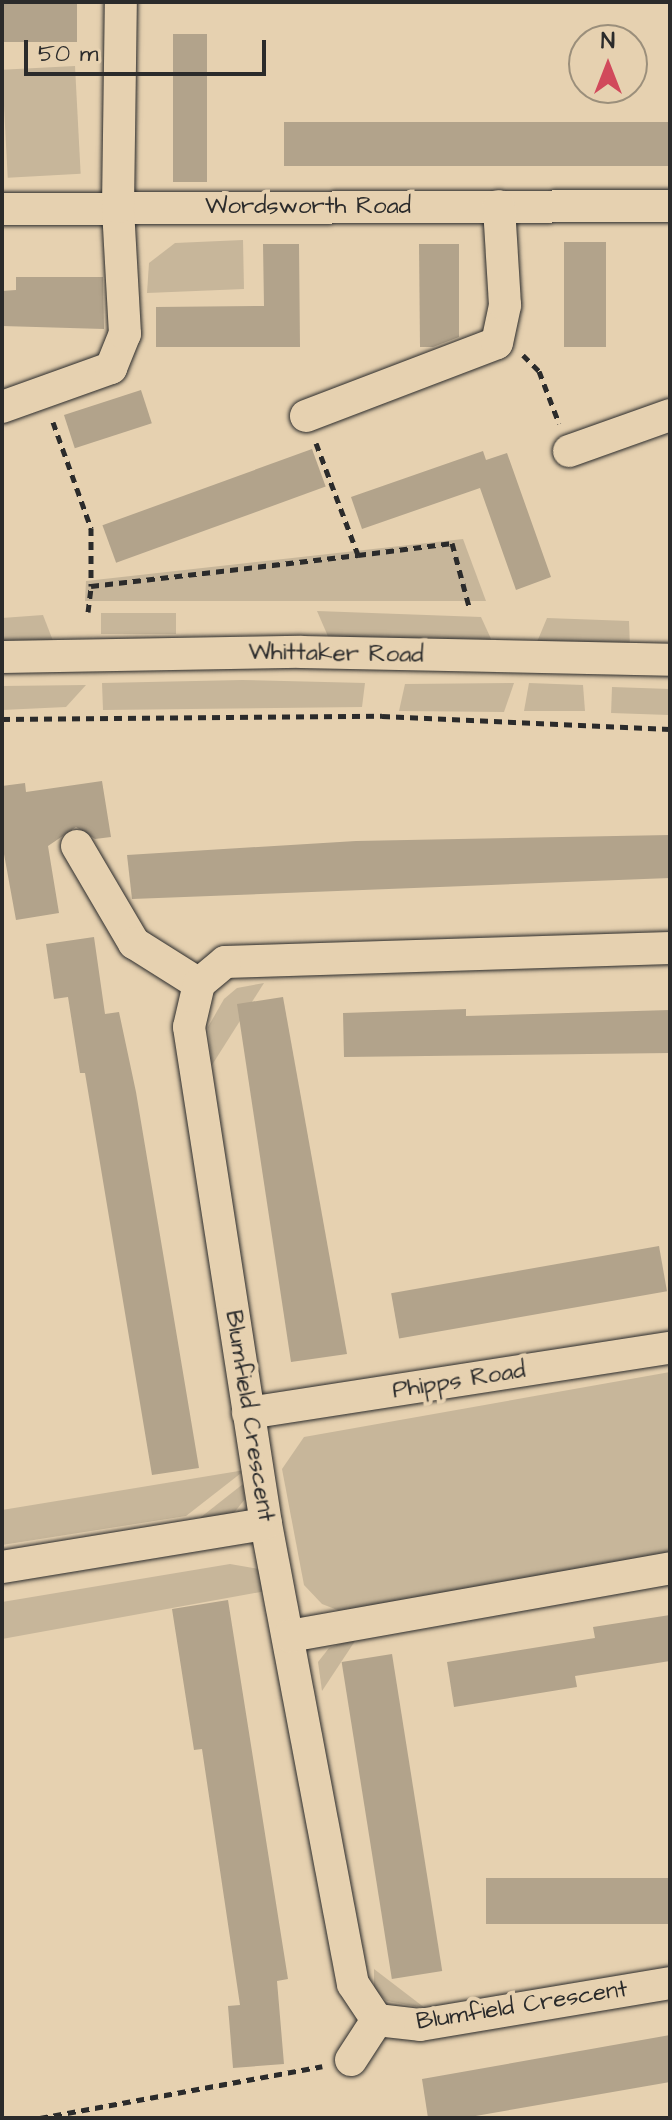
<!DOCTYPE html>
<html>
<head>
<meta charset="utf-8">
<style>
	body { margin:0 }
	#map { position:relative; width:672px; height:2120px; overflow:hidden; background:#e6d1b0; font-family:"Architects Daughter",sans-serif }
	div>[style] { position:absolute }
	.green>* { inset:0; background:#c7b69a; transform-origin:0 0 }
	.building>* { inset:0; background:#b2a38b; transform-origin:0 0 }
	.path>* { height:5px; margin-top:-2.5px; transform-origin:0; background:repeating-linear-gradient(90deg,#2b2b2b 0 8px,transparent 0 14px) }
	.roads { filter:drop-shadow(0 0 2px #2b2b2b) drop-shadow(0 0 2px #2b2b2b) }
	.minor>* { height:32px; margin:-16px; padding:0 16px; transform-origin:16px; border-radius:16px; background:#e6d1b0 }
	span { translate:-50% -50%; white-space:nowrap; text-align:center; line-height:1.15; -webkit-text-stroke:8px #e6d1b0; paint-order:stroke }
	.street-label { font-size:24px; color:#2b2b2b }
	.frame { position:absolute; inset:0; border:4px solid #2b2b2b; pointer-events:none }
	.north { position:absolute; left:568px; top:24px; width:80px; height:80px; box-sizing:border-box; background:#e6d1b0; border:2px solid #9b8f7b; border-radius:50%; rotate:0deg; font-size:22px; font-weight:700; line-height:32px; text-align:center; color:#2b2b2b }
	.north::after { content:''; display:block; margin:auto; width:28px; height:36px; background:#d1495b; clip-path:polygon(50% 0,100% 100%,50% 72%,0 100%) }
	.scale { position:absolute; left:24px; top:40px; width:242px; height:36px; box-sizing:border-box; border:4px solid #2b2b2b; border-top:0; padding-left:10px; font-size:24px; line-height:28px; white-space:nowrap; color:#2b2b2b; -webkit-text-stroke:6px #e6d1b0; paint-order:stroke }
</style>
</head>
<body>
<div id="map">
	<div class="green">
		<div style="left:75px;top:66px;width:108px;height:73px;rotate:87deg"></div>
		<div style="clip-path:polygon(243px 240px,244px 289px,147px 293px,149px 263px,175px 243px)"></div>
		<div style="clip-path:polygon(463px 539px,486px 601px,85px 601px,86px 581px)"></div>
		<div style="clip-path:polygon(317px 611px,481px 617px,492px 641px,330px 641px)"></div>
		<div style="left:176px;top:613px;width:21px;height:75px;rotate:90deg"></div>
		<div style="clip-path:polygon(43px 615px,55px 646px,2px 647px,2px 618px)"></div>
		<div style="clip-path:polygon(547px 618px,629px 621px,630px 648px,537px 642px)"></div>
		<div style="clip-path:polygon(242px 680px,365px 683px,362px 707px,103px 710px,102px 683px)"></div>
		<div style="clip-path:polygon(514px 683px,504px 712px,399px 711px,405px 684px)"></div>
		<div style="clip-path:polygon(529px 683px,583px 685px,585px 711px,524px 711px)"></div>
		<div style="clip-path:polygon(86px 685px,66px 707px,2px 710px,2px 686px)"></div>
		<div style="left:612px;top:687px;width:58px;height:26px;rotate:2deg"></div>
		<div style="clip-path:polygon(264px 983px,212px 1065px,208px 1027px,224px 999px,237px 988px)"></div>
		<div style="clip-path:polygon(670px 1372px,670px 1556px,340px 1611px,322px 1604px,304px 1585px,282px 1469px,304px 1437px)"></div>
		<div style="clip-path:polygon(245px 1470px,186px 1516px,2px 1545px,2px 1510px)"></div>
		<div style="clip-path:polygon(243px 1484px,245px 1499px,229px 1519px,196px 1521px)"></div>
		<div style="clip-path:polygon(230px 1564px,264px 1570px,266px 1591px,2px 1639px,2px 1602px)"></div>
		<div style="clip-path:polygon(357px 1638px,322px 1691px,318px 1662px,329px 1648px)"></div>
		<div style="clip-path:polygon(374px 1969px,425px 2008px,387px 2001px,374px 1990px)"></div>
	</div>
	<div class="building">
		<div style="left:2px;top:4px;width:75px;height:38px"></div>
		<div style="left:173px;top:34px;width:34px;height:148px"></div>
		<div style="left:670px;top:122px;width:44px;height:386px;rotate:90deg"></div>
		<div style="left:564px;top:242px;width:42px;height:105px"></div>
		<div style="clip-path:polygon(263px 244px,299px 244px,300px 347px,156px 347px,156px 307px,264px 306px)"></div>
		<div style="clip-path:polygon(419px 244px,459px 244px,459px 337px,433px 347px,420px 347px)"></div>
		<div style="clip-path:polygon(16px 277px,103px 277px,104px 329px,2px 326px,2px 291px,16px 290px)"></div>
		<div style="left:141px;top:390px;width:35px;height:81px;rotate:72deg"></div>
		<div style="left:312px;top:449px;width:40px;height:223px;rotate:70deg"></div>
		<div style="clip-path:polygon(483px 451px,486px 460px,507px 453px,551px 577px,516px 590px,480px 488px,362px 529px,351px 497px)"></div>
		<div style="clip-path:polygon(102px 781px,111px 837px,95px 839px,76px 827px,48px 846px,59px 913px,16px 920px,2px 843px,2px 786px,25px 783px,26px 792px)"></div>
		<div style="clip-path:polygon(670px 835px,670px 878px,132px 899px,127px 855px,356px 841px)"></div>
		<div style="clip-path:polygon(94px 937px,105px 1014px,119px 1012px,136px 1092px,199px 1468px,152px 1475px,85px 1073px,80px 1073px,68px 997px,54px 999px,46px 944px)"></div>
		<div style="clip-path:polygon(283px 997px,347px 1354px,291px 1362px,237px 1004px)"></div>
		<div style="clip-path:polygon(466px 1009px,466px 1016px,670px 1010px,670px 1053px,344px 1057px,343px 1013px)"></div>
		<div style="left:659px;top:1246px;width:46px;height:272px;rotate:80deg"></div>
		<div style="clip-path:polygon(228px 1600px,288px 1979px,277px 1981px,284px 2064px,233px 2068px,228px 2006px,240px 2005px,202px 1749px,194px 1750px,172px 1609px)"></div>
		<div style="clip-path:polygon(670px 1615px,670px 1661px,575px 1676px,577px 1687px,454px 1707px,447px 1662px,595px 1638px,593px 1627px)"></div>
		<div style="left:392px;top:1654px;width:321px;height:51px;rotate:81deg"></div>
		<div style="left:670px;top:1878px;width:46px;height:184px;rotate:90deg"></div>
		<div style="clip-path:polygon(670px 2035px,670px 2082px,464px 2118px,428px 2118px,422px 2079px)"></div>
	</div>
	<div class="path">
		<div style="left:523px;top:355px;width:23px;rotate:45deg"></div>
		<div style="left:539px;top:371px;width:56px;rotate:69deg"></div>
		<div style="left:53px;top:422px;width:113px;rotate:70.3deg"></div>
		<div style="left:91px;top:528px;width:58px;rotate:90deg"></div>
		<div style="left:316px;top:443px;width:120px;rotate:69.4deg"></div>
		<div style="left:358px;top:555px;width:95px;rotate:-7.3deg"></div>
		<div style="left:452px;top:543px;width:69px;rotate:75deg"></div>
		<div style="left:88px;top:612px;width:26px;rotate:-83deg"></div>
		<div style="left:91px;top:586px;width:269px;rotate:-6.6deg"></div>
		<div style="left:2px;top:719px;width:380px;rotate:-0.5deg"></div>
		<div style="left:382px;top:716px;width:288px;rotate:2.6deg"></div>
		<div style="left:40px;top:2118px;width:287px;rotate:-10.4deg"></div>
	</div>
	<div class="roads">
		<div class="minor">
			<div style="left:2px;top:209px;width:668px;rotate:-0.26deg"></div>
			<div style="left:2px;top:407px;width:116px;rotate:-19.7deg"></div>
			<div style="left:111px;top:368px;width:37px;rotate:-68deg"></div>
			<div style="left:125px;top:334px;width:127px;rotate:-93.2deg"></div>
			<div style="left:118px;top:207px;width:205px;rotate:-89.2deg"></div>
			<div style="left:306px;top:416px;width:204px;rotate:-20.9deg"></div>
			<div style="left:497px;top:343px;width:39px;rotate:-78deg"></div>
			<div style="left:505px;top:305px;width:99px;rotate:-93.5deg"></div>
			<div style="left:569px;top:451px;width:107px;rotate:-19.6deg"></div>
			<div style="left:2px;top:657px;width:299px;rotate:-1deg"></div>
			<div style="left:301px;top:652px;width:369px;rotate:1.2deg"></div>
			<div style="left:77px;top:846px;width:113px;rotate:59.6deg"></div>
			<div style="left:134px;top:943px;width:77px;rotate:32.2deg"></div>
			<div style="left:670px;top:948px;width:445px;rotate:178.2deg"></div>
			<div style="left:225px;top:962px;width:34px;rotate:140deg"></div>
			<div style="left:199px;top:984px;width:44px;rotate:103.1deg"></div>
			<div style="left:189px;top:1027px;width:503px;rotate:81.19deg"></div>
			<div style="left:266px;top:1524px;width:468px;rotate:79.3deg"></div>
			<div style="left:353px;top:1984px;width:43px;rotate:56.3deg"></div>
			<div style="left:377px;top:2020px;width:43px;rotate:6.6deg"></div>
			<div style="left:420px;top:2025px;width:254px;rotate:-9.5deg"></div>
			<div style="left:248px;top:1413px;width:427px;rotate:-8.8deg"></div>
			<div style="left:2px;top:1567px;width:267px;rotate:-9.3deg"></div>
			<div style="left:290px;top:1636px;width:386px;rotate:-10.1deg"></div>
			<div style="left:351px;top:2060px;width:48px;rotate:-57deg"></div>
		</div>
	</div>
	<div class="street-label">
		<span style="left:308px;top:207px">Wordsworth Road</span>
		<span style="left:336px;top:654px;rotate:1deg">Whittaker Road</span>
		<span style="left:459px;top:1381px;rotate:-9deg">Phipps Road</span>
		<span style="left:249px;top:1416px;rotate:81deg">Blumfield Crescent</span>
		<span style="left:522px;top:2006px;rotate:-9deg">Blumfield Crescent</span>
	</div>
	<div class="frame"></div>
	<div class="north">N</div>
	<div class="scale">50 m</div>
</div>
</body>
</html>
